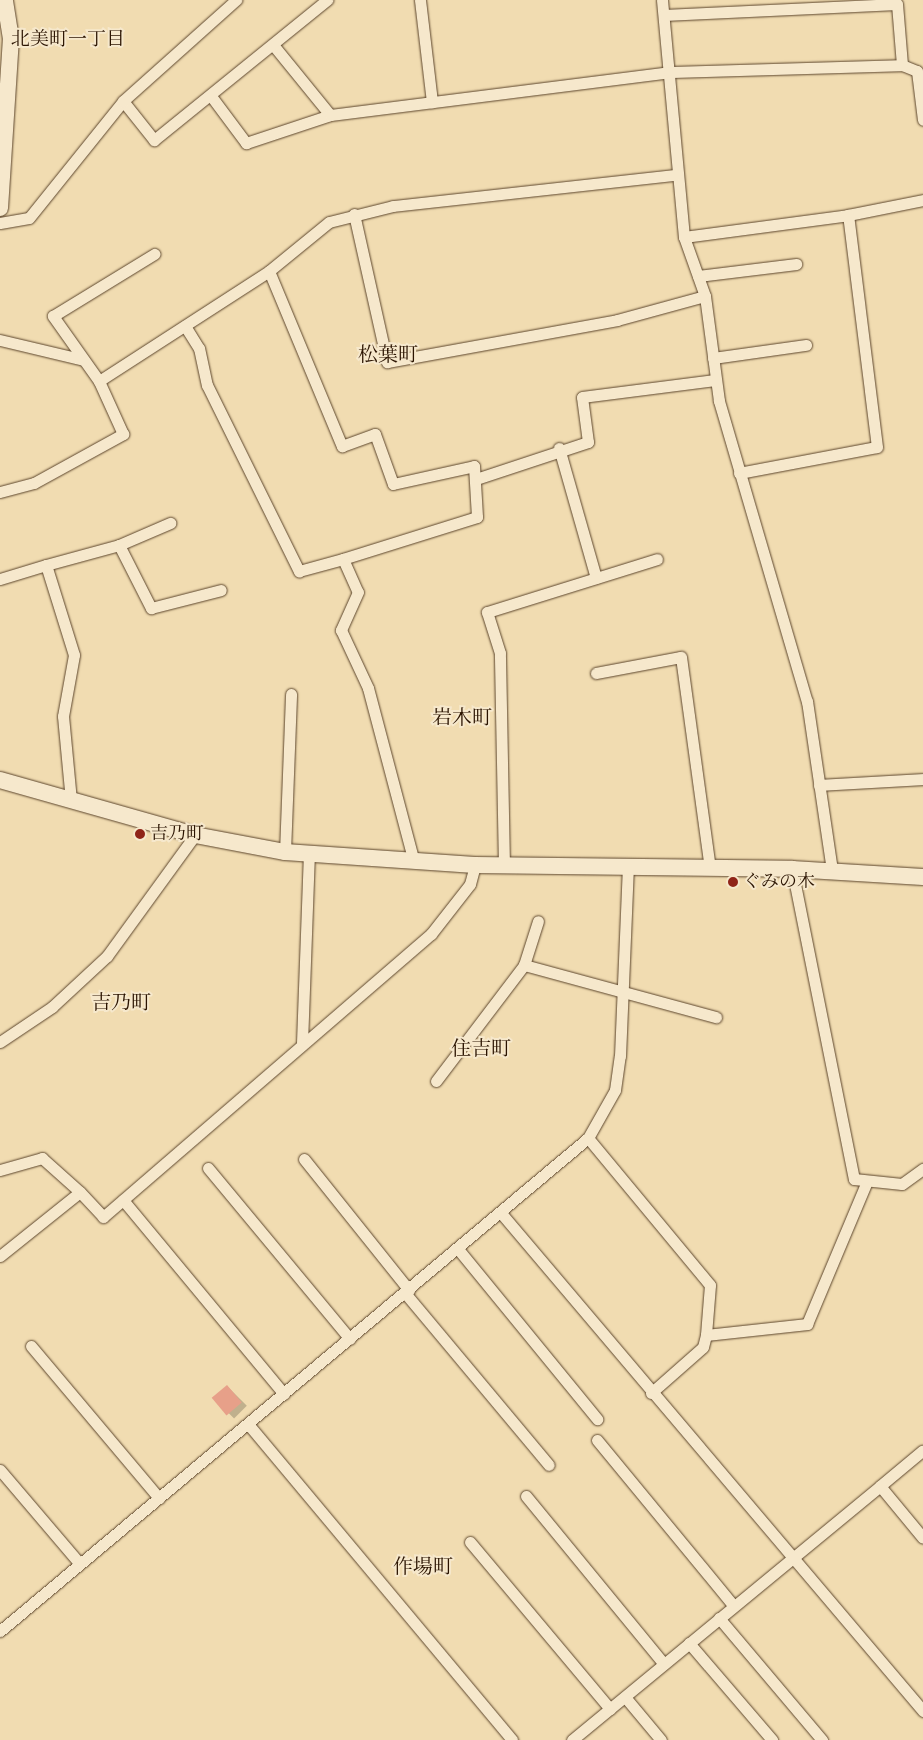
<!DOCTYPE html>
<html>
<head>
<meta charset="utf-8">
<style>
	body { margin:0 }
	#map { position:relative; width:923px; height:1740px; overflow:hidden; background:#f1dcb1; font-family:"IM FELL DW Pica","Noto Serif JP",serif }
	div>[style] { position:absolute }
	.shadow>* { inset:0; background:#0003; transform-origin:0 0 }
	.building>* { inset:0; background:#e7a089; transform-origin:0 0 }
	.roads { filter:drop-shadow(0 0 1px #5c452c) drop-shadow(0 0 1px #5c452c) }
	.street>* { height:11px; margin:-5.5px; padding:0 5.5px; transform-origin:5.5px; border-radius:5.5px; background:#f6e8cc }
	.secondary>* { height:16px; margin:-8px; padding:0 8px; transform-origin:8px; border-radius:8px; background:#f6e8cc }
	.dots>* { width:14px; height:14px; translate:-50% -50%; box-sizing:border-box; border:2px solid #f6e8cc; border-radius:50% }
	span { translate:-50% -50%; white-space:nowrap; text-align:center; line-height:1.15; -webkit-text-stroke:4px #f6e8cc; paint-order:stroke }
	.poi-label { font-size:18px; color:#2a1300 }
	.left { translate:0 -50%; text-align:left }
	.neighbourhood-label { font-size:19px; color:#2a1300 }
	.quarter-label { font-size:20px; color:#2a1300 }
</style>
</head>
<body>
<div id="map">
	<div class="shadow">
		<div style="left:227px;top:1386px;width:28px;height:18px;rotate:45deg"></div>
	</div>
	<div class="building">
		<div style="left:227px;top:1385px;width:23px;height:20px;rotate:50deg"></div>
	</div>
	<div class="roads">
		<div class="street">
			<div style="left:420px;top:0;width:103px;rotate:83.3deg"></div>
			<div style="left:662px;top:0;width:238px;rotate:84.7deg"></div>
			<div style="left:684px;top:237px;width:63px;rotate:70.4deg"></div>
			<div style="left:705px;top:296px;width:106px;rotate:82.4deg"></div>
			<div style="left:719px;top:401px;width:313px;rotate:73.7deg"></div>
			<div style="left:807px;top:701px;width:171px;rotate:81.6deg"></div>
			<div style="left:664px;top:15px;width:233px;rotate:-2.7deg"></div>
			<div style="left:897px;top:4px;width:61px;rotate:85.3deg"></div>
			<div style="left:902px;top:65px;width:16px;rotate:22deg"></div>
			<div style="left:917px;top:71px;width:49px;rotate:83deg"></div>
			<div style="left:274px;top:46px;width:89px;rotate:50.9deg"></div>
			<div style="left:211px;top:96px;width:59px;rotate:53.3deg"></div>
			<div style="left:246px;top:143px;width:89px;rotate:-18.4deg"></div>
			<div style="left:330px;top:115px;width:342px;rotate:-7.2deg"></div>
			<div style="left:669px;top:72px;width:233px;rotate:-1.7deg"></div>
			<div style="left:123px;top:101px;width:50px;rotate:51.5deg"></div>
			<div style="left:154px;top:140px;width:223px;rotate:-39deg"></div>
			<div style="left:354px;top:214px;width:152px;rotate:77.4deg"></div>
			<div style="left:387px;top:362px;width:234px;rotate:-10.3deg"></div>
			<div style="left:617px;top:320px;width:91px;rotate:-15.3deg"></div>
			<div style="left:0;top:223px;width:29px;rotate:-10deg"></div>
			<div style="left:29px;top:218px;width:150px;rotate:-51.2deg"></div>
			<div style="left:123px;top:101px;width:152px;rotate:-41.8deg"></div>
			<div style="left:684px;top:237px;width:165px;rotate:-7.6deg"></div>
			<div style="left:848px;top:215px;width:76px;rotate:-11.3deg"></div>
			<div style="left:269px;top:271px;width:190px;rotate:67.4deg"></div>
			<div style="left:342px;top:446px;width:35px;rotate:-20deg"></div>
			<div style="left:375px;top:434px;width:53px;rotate:70.2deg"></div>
			<div style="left:393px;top:484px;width:83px;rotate:-12.5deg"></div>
			<div style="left:474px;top:466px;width:51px;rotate:86.6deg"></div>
			<div style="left:477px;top:517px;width:140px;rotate:162.6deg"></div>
			<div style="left:698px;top:276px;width:99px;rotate:-7deg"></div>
			<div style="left:185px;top:326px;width:26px;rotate:58deg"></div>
			<div style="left:199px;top:348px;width:38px;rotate:78deg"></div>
			<div style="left:207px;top:385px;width:208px;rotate:63.7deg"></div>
			<div style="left:299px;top:571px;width:46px;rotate:-15.3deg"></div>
			<div style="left:343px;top:559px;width:36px;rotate:66deg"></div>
			<div style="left:358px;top:592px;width:42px;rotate:114.1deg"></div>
			<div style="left:341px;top:630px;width:64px;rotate:65deg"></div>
			<div style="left:368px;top:688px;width:180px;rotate:75.2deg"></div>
			<div style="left:0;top:340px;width:86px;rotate:13.4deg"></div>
			<div style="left:713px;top:358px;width:94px;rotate:-8deg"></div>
			<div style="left:99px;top:381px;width:202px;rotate:-32.9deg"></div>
			<div style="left:269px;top:271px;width:77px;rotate:-39.2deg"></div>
			<div style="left:329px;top:222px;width:66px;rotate:-14deg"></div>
			<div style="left:393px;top:206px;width:285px;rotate:-6.3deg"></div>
			<div style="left:559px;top:448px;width:135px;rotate:74.1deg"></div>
			<div style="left:739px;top:473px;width:140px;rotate:-10.7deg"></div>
			<div style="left:877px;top:447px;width:234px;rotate:-97.1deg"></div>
			<div style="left:476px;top:479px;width:118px;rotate:-18.3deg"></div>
			<div style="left:588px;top:442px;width:45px;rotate:-97.6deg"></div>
			<div style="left:582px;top:397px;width:134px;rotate:-7.3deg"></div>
			<div style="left:0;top:492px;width:35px;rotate:-15deg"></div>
			<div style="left:34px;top:483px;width:102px;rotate:-28.8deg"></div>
			<div style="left:123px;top:434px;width:58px;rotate:-114.4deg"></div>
			<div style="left:99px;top:381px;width:80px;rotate:-125.3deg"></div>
			<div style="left:53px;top:316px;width:119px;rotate:-31.5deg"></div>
			<div style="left:119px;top:545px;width:71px;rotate:63.1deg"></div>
			<div style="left:151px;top:608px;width:72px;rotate:-14.4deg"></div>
			<div style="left:46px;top:565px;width:76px;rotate:-15.3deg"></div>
			<div style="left:119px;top:545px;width:56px;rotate:-23.3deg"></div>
			<div style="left:0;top:579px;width:48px;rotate:-16.9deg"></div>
			<div style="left:46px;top:565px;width:94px;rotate:72.7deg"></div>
			<div style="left:74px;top:655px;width:62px;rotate:100.2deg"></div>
			<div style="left:63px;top:716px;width:84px;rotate:84.6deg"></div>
			<div style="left:596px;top:673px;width:86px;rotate:-10.7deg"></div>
			<div style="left:681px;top:657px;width:213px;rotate:82.2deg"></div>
			<div style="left:819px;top:785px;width:104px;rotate:-3.3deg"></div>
			<div style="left:285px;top:852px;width:158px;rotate:-87.8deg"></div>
			<div style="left:504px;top:866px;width:213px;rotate:-91.1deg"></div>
			<div style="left:500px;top:653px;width:43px;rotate:-107.6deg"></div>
			<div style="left:487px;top:612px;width:178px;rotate:-17.3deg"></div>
			<div style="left:792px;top:869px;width:316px;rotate:78.7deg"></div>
			<div style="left:854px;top:1179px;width:48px;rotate:5.9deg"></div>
			<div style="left:902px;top:1184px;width:26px;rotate:-36deg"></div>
			<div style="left:524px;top:965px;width:199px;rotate:15.2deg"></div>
			<div style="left:0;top:1042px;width:63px;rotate:-33.9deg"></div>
			<div style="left:52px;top:1007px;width:75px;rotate:-42.8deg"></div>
			<div style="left:107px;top:956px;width:150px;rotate:-54deg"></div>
			<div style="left:302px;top:1043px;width:189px;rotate:-87.9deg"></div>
			<div style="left:436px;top:1081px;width:146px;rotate:-52.8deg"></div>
			<div style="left:524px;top:965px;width:46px;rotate:-72.3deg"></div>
			<div style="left:588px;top:1138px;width:191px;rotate:50.3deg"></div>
			<div style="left:710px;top:1285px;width:50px;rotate:94.6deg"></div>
			<div style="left:304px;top:1159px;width:168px;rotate:51.3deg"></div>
			<div style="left:208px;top:1168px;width:222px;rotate:50.3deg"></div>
			<div style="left:0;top:1170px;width:44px;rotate:-15.9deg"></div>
			<div style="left:42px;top:1158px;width:51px;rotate:41.8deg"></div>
			<div style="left:123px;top:1200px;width:252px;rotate:50.3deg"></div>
			<div style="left:501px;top:1213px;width:653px;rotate:49.72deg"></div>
			<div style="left:458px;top:1249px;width:220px;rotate:50.7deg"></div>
			<div style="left:0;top:1256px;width:102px;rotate:-38.7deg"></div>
			<div style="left:80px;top:1192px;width:34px;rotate:47deg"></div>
			<div style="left:103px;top:1217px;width:433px;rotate:-40.8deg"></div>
			<div style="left:431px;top:934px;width:63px;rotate:-52deg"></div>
			<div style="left:470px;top:884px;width:20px;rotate:-75deg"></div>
			<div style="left:405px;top:1293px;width:224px;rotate:50.1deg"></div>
			<div style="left:31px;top:1346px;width:199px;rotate:49.9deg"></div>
			<div style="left:651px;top:1393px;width:69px;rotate:-41.5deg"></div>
			<div style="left:703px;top:1347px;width:12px;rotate:-76deg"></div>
			<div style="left:706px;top:1335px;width:102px;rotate:-6.2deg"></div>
			<div style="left:807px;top:1324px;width:155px;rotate:-67.2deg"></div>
			<div style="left:248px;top:1424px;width:412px;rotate:50.1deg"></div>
			<div style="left:597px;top:1440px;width:215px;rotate:50.5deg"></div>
			<div style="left:0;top:1470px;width:123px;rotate:49.6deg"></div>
			<div style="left:880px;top:1486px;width:55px;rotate:-39.8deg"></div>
			<div style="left:526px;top:1496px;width:217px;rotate:50.6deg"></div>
			<div style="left:470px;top:1542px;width:218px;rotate:50deg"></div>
			<div style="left:719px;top:1618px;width:160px;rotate:49.8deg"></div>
			<div style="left:0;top:1631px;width:767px;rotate:-39.98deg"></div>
			<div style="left:588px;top:1138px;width:55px;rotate:-60.6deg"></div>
			<div style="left:615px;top:1090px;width:34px;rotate:-82deg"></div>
			<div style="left:620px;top:1056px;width:189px;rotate:-87.6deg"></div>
			<div style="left:689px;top:1643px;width:128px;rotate:49.4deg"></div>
			<div style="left:625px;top:1697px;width:56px;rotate:50.1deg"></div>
			<div style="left:572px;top:1740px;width:399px;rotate:-39.5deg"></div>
			<div style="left:880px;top:1486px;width:67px;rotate:50.4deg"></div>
		</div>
		<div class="secondary">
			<div style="left:0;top:208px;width:169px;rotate:-86.3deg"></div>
			<div style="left:11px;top:39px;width:39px;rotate:-99deg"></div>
			<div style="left:0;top:780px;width:203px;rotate:15.8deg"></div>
			<div style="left:195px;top:835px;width:92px;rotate:10.7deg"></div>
			<div style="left:285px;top:852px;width:190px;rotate:3.9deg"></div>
			<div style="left:475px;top:865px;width:317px;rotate:0.7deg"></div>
			<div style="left:792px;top:869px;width:131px;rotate:3.5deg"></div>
		</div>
	</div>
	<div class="dots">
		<div style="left:140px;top:834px;background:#8f2418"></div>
		<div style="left:733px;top:882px;background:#8f2418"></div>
	</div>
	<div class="poi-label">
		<span class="left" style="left:150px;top:834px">吉乃町</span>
		<span class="left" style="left:743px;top:882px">ぐみの木</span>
	</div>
	<div class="neighbourhood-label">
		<span style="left:68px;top:40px">北美町一丁目</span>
	</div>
	<div class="quarter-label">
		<span style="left:388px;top:355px">松葉町</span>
		<span style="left:462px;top:718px">岩木町</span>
		<span style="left:121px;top:1003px">吉乃町</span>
		<span style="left:481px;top:1049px">住吉町</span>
		<span style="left:423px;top:1567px">作場町</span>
	</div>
</div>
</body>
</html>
